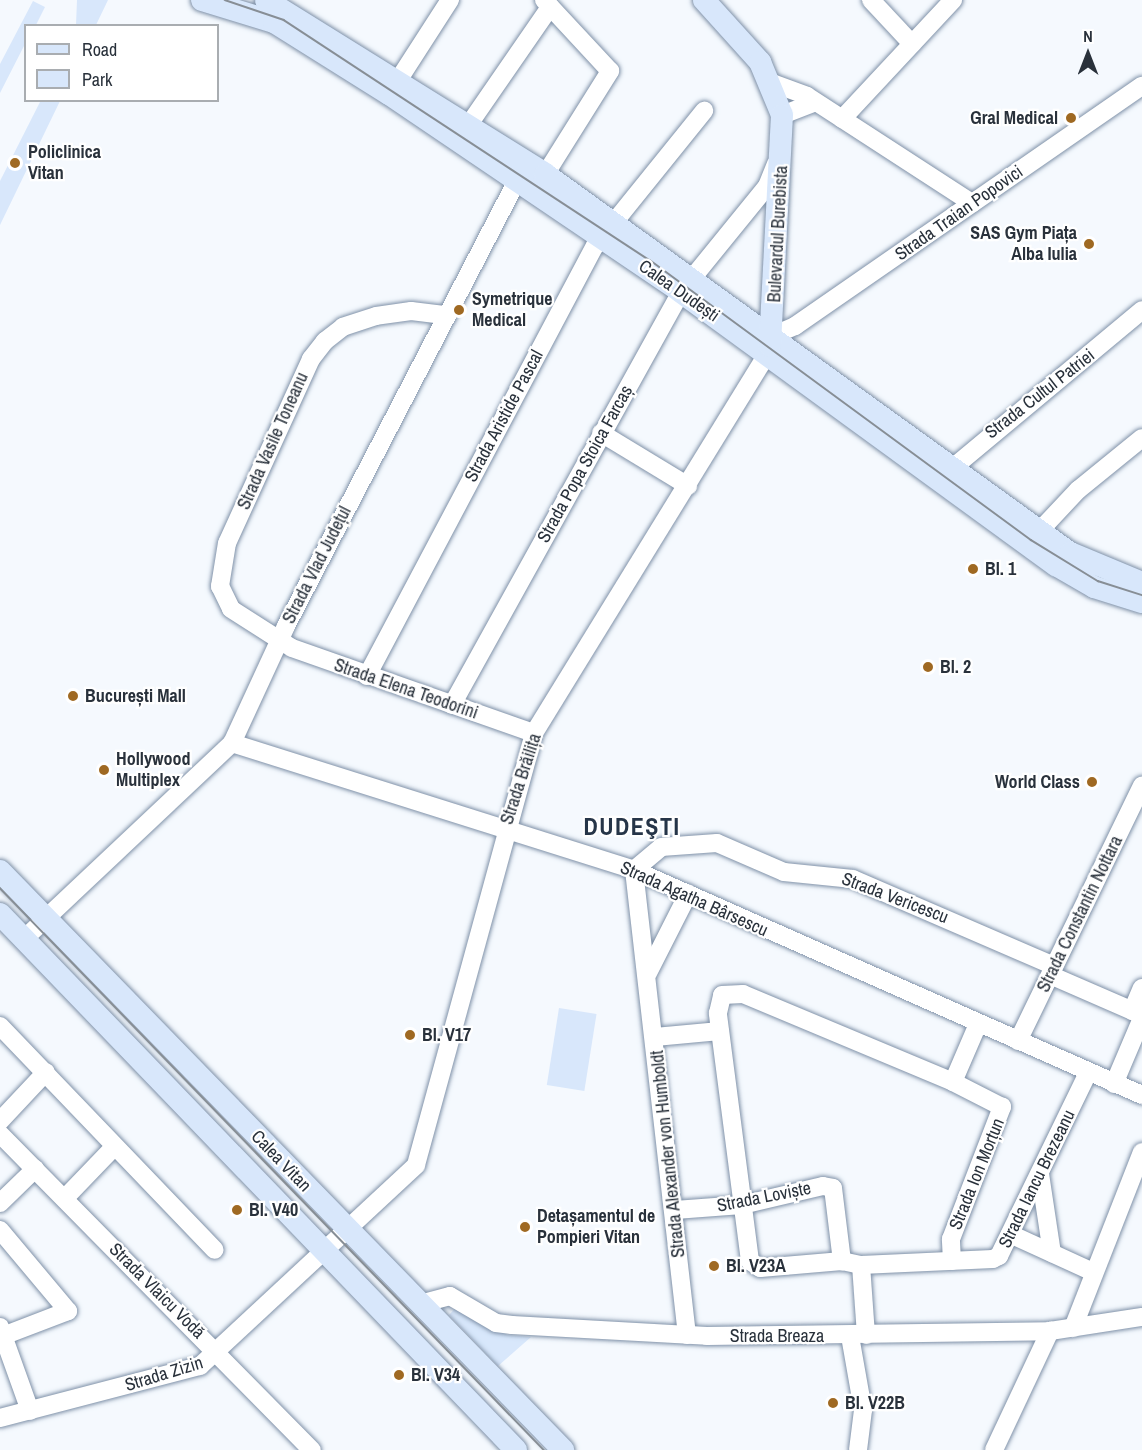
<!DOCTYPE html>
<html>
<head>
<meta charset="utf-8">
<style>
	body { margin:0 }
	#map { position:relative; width:1142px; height:1450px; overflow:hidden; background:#f5f9fe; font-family:"Archivo Narrow",sans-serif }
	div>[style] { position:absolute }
	.green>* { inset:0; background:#d8e7fb; transform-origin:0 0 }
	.roads { filter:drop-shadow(0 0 2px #7f91a8) drop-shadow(0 0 2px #7f91a8) }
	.minor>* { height:18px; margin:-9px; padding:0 9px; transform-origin:9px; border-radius:9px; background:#fff }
	.major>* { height:22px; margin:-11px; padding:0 11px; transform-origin:11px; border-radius:11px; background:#d8e7fb }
	.tram>* { height:1.5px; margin:-0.75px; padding:0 0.75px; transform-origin:0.75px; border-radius:0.75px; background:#878e95 }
	.dots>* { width:16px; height:16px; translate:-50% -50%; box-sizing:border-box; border:3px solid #fff; border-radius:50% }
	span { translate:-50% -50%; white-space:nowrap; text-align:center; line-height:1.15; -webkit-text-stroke:4.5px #fff; paint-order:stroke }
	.poi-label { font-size:18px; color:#29313b; font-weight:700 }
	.right { translate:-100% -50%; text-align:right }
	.left { translate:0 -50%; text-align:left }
	.street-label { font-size:18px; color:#29313b }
	.district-label { font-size:24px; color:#263548; font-weight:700; letter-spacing:1.5px }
	.legend { position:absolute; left:24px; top:24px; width:195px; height:78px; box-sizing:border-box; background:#fff; border:2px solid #a9adb1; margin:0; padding:8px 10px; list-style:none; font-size:18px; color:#29313b }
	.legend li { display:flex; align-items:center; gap:12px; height:30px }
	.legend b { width:30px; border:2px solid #a9adb1 }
	.north { position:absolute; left:1058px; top:24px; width:60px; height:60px; -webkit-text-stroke:4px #fff; paint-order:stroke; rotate:0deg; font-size:16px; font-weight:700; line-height:24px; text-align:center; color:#29313b }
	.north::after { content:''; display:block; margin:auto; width:21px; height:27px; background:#29313b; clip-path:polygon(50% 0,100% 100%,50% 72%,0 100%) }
</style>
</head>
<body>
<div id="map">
	<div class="green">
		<div style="clip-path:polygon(77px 0,108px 0,96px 25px,76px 25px)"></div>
		<div style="clip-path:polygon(33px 1px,45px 7px,36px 25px,26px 26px,25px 44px,0 93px,0 64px)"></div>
		<div style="clip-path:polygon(41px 100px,60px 101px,0 225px,0 181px)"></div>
		<div style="left:559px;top:1008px;width:38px;height:78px;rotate:9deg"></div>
		<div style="clip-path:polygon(461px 1302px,507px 1335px,531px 1337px,498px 1366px,449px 1315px)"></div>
	</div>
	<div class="roads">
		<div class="minor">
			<div style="left:871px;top:0;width:60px;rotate:47deg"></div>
			<div style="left:772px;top:83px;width:37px;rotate:20deg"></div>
			<div style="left:807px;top:96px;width:197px;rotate:33deg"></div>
			<div style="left:390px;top:93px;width:111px;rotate:-57.2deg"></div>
			<div style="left:782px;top:115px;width:36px;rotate:-21deg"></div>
			<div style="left:842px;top:119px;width:163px;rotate:-47deg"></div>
			<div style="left:461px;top:136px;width:157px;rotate:-55.4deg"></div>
			<div style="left:538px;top:186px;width:136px;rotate:-57.9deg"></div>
			<div style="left:610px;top:71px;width:97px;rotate:-132.9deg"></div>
			<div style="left:444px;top:315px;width:33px;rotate:-173deg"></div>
			<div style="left:411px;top:311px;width:35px;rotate:172deg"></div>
			<div style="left:376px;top:316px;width:35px;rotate:162deg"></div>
			<div style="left:343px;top:327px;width:23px;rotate:142deg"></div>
			<div style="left:325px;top:341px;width:23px;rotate:128deg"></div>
			<div style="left:311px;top:359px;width:202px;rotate:114.5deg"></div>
			<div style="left:227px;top:543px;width:44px;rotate:99.2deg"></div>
			<div style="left:220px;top:586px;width:25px;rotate:64deg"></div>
			<div style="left:231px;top:609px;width:72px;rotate:32.6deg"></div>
			<div style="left:292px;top:648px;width:256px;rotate:19.4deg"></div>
			<div style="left:774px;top:335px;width:23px;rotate:-23deg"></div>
			<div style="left:795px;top:326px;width:422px;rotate:-34.7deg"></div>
			<div style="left:601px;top:433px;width:102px;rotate:31.3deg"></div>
			<div style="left:943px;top:476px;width:259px;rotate:-39.8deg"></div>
			<div style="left:1031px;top:540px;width:69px;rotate:-46.8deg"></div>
			<div style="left:1078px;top:490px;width:82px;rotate:-39.1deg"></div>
			<div style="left:367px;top:676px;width:487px;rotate:-62.1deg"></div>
			<div style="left:595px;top:246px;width:174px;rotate:-51.1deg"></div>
			<div style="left:452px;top:705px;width:472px;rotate:-61deg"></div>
			<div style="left:681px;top:292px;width:136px;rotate:-50.9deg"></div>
			<div style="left:767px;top:186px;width:24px;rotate:-68deg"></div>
			<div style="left:232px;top:743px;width:422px;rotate:17.5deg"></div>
			<div style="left:634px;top:870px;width:556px;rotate:23.89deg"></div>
			<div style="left:634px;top:870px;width:468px;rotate:83.5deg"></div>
			<div style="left:634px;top:870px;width:35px;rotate:-40deg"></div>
			<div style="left:661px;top:847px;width:56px;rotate:-4.1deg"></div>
			<div style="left:717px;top:843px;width:73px;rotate:23.4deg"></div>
			<div style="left:784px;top:872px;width:69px;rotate:5.8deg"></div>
			<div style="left:853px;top:879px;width:219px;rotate:23.4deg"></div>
			<div style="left:24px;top:939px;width:286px;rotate:-43.3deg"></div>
			<div style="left:232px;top:743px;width:129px;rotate:-65.2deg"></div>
			<div style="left:286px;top:626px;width:515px;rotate:-62.59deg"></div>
			<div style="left:648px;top:973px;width:89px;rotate:-63.1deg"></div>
			<div style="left:1050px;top:975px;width:100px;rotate:23.5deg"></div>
			<div style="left:1132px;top:1011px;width:25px;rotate:-67deg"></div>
			<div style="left:0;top:1026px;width:310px;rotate:46.2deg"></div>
			<div style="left:655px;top:1037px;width:65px;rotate:-5.3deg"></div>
			<div style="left:1018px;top:1041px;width:284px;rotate:-64.1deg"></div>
			<div style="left:1114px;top:1084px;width:72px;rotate:-67deg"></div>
			<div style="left:0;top:1121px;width:67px;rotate:-46.8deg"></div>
			<div style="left:0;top:1134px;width:444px;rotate:45.4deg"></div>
			<div style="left:1040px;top:1174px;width:80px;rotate:81.4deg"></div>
			<div style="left:65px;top:1198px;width:71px;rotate:-46.1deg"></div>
			<div style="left:0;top:1203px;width:49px;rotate:-44.2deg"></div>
			<div style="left:675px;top:1210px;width:67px;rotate:-4.3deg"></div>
			<div style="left:742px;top:1205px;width:83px;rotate:-13.2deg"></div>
			<div style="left:823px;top:1186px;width:10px;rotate:11deg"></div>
			<div style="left:833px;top:1188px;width:74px;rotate:83deg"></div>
			<div style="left:842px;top:1261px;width:19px;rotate:12deg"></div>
			<div style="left:861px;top:1265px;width:132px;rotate:-2.6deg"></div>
			<div style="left:993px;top:1259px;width:7px;rotate:-27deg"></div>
			<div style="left:999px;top:1256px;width:203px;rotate:-64.1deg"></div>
			<div style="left:0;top:1230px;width:106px;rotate:50deg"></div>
			<div style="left:68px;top:1311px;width:73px;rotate:159.1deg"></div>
			<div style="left:1010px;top:1234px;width:91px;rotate:24.6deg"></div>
			<div style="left:842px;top:1261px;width:82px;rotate:175.1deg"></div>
			<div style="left:760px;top:1268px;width:12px;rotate:-145deg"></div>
			<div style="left:750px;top:1261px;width:250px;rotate:-97.4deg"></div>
			<div style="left:718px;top:1013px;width:18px;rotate:-77deg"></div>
			<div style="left:722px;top:995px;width:21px;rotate:-3deg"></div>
			<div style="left:743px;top:994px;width:228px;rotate:22.7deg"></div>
			<div style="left:953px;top:1082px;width:63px;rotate:-66.7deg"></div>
			<div style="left:952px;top:1261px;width:22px;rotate:-93deg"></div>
			<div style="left:951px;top:1239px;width:142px;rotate:-68.9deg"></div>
			<div style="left:1002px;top:1107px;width:55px;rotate:-153deg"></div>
			<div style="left:861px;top:1265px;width:70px;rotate:85.9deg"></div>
			<div style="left:420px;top:1304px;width:31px;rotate:-15deg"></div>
			<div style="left:450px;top:1296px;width:53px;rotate:30.4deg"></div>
			<div style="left:496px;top:1323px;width:16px;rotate:7deg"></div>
			<div style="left:512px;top:1325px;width:195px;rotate:3.2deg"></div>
			<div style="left:707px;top:1336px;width:343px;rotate:-0.8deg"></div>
			<div style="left:1050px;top:1331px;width:93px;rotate:-8.7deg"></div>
			<div style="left:0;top:1327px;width:89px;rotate:70.3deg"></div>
			<div style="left:1073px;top:1328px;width:189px;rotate:-68.6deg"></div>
			<div style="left:850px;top:1336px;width:75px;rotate:80deg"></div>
			<div style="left:863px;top:1410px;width:40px;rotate:97.1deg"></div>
			<div style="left:0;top:1418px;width:207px;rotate:-14.6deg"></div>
			<div style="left:200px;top:1366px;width:295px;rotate:-42.9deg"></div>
			<div style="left:416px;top:1165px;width:448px;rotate:-74.7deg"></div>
			<div style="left:534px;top:733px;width:446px;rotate:-58.4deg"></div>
			<div style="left:994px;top:1450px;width:132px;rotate:-64.8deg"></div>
		</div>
		<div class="major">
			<div style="left:202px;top:0;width:75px;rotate:17deg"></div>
			<div style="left:274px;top:22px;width:136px;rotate:32.1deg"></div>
			<div style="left:389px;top:94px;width:353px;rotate:34.1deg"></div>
			<div style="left:681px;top:292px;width:464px;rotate:36.1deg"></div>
			<div style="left:1056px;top:565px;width:44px;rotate:30.1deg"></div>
			<div style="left:1094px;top:587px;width:50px;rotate:17.4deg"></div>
			<div style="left:266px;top:0;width:329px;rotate:31.9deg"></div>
			<div style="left:545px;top:174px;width:648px;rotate:35.83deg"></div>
			<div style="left:1070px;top:553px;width:78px;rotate:22.6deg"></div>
			<div style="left:704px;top:0;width:84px;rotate:47.9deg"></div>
			<div style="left:760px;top:62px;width:57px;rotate:67.5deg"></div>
			<div style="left:782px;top:115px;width:231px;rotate:93deg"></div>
			<div style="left:0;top:871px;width:808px;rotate:45.8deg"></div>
			<div style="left:0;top:914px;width:744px;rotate:46.09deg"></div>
		</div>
	</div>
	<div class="tram">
		<div style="left:225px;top:0;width:62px;rotate:18.7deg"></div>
		<div style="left:284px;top:20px;width:438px;rotate:33.3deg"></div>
		<div style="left:650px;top:260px;width:473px;rotate:36.3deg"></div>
		<div style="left:1031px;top:540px;width:79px;rotate:31.5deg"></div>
		<div style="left:1098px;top:581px;width:46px;rotate:17.7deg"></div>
		<div style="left:0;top:888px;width:782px;rotate:45.93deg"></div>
	</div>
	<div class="dots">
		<div style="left:1071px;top:118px;background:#9f6922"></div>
		<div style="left:15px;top:163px;background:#9f6922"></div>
		<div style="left:1089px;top:244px;background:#9f6922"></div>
		<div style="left:459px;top:310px;background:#9f6922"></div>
		<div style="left:973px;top:569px;background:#9f6922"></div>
		<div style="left:928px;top:667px;background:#9f6922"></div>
		<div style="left:73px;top:696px;background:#9f6922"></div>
		<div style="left:104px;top:770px;background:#9f6922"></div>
		<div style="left:1092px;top:782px;background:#9f6922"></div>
		<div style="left:410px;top:1035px;background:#9f6922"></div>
		<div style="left:237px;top:1210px;background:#9f6922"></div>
		<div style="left:525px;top:1227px;background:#9f6922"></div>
		<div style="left:714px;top:1266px;background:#9f6922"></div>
		<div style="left:399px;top:1375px;background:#9f6922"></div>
		<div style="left:833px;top:1403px;background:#9f6922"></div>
	</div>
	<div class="poi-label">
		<span class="right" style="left:1058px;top:118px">Gral Medical</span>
		<span class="left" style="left:28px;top:163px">Policlinica<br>Vitan</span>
		<span class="right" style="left:1077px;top:244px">SAS Gym Piața<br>Alba Iulia</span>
		<span class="left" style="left:472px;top:310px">Symetrique<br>Medical</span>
		<span class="left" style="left:985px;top:569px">Bl. 1</span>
		<span class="left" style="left:940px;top:667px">Bl. 2</span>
		<span class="left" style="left:85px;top:696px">București Mall</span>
		<span class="left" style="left:116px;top:770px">Hollywood<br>Multiplex</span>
		<span class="right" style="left:1080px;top:782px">World Class</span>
		<span class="left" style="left:422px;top:1035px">Bl. V17</span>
		<span class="left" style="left:249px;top:1210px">Bl. V40</span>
		<span class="left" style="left:537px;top:1227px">Detașamentul de<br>Pompieri Vitan</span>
		<span class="left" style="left:726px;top:1266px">Bl. V23A</span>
		<span class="left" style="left:411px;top:1375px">Bl. V34</span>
		<span class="left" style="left:845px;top:1403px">Bl. V22B</span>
	</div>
	<div class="street-label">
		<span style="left:959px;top:213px;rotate:-35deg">Strada Traian Popovici</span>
		<span style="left:778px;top:234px;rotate:-87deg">Bulevardul Burebista</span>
		<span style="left:679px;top:291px;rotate:35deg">Calea Dudești</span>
		<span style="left:1040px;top:394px;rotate:-38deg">Strada Cultul Patriei</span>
		<span style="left:504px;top:416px;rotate:-62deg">Strada Aristide Pascal</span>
		<span style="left:273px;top:441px;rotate:-66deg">Strada Vasile Toneanu</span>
		<span style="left:585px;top:464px;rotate:-61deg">Strada Popa Stoica Farcaș</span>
		<span style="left:317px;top:565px;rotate:-63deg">Strada Vlad Județul</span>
		<span style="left:406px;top:689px;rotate:19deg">Strada Elena Teodorini</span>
		<span style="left:521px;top:779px;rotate:-72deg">Strada Brăilița</span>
		<span style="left:895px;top:898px;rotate:21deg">Strada Vericescu</span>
		<span style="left:694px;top:899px;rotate:24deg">Strada Agatha Bârsescu</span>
		<span style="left:1080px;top:914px;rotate:-64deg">Strada Constantin Nottara</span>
		<span style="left:668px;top:1154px;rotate:-96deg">Strada Alexander von Humboldt</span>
		<span style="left:281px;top:1161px;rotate:46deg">Calea Vitan</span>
		<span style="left:977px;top:1174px;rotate:-68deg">Strada Ion Morțun</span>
		<span style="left:1037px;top:1179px;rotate:-64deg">Strada Iancu Brezeanu</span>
		<span style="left:764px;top:1197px;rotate:-11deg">Strada Loviște</span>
		<span style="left:157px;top:1291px;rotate:45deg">Strada Vlaicu Vodă</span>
		<span style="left:777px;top:1336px">Strada Breaza</span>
		<span style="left:164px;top:1374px;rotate:-17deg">Strada Zizin</span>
	</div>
	<div class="district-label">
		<span style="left:632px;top:827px">DUDEŞTI</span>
	</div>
	<ul class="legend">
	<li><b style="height:8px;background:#d8e7fb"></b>Road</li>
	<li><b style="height:16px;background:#d8e7fb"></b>Park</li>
	</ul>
	<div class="north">N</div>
</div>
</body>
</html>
